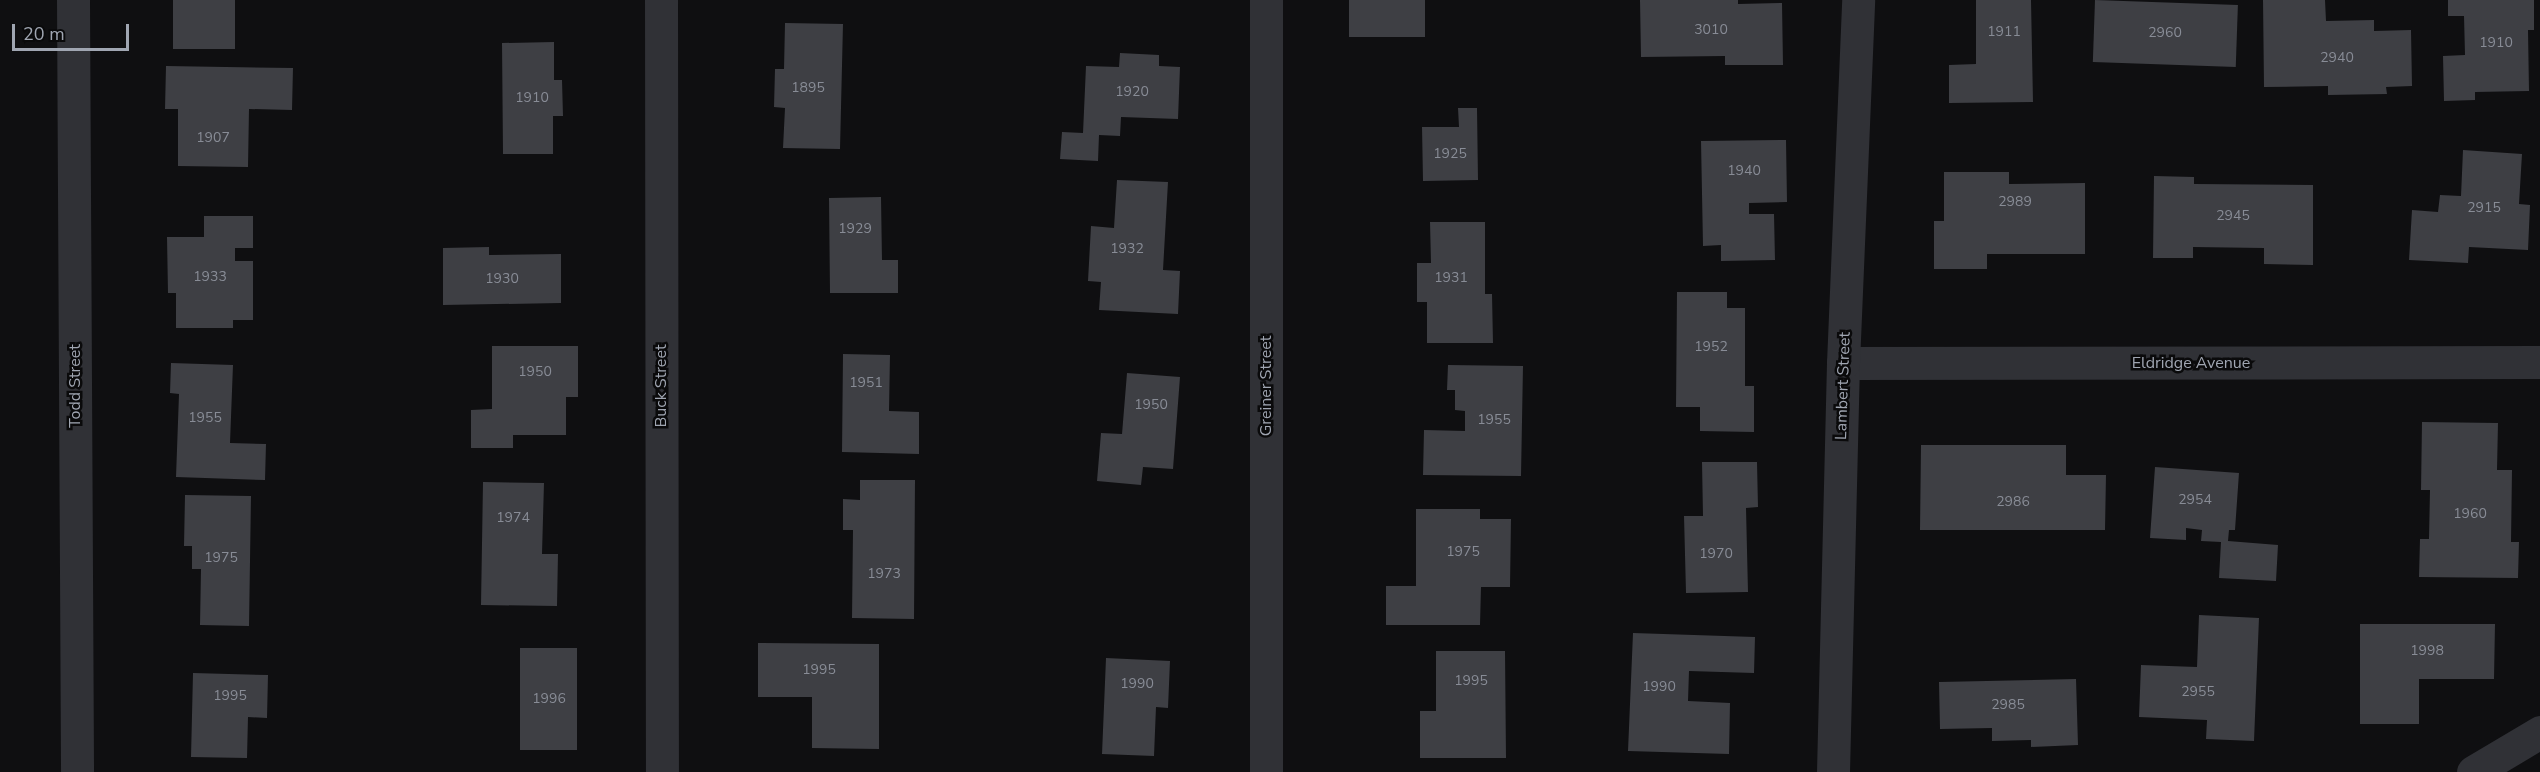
<!DOCTYPE html>
<html>
<head>
<meta charset="utf-8">
<style>
	body { margin:0 }
	#map { position:relative; width:2540px; height:772px; overflow:hidden; background:#0f0f11; font-family:"Nunito Sans",sans-serif }
	div>[style] { position:absolute }
	.building>* { inset:0; background:#3e3f44; transform-origin:0 0 }
	.street>* { height:33px; margin:-16.5px; padding:0 16.5px; transform-origin:16.5px; border-radius:16.5px; background:#303136 }
	span { translate:-50% -50%; white-space:nowrap; text-align:center; line-height:1.15; -webkit-text-stroke:5px #0a0a0b; paint-order:stroke }
	.number-label { font-size:14px; color:#888c96 }
	.number-label span { -webkit-text-stroke-width:0 }
	.street-label { font-size:16px; color:#a0a6b2 }
	.scale { position:absolute; left:12px; top:24px; width:117px; height:27px; box-sizing:border-box; border:3px solid #a0a6b2; border-top:0; padding-left:8px; font-size:18px; line-height:21px; white-space:nowrap; color:#a0a6b2; -webkit-text-stroke:4px #0a0a0b; paint-order:stroke }
</style>
</head>
<body>
<div id="map">
	<div class="building">
		<div style="left:173px;top:0;width:62px;height:49px"></div>
		<div style="left:1349px;top:0;width:76px;height:37px"></div>
		<div style="clip-path:polygon(1640px 0,1738px 0,1738px 4px,1782px 3px,1783px 65px,1725px 65px,1725px 56px,1641px 57px)"></div>
		<div style="clip-path:polygon(1976px 0,2031px 0,2033px 102px,1949px 103px,1949px 65px,1976px 64px)"></div>
		<div style="left:2095px;top:0;width:143px;height:62px;rotate:2deg"></div>
		<div style="clip-path:polygon(2263px 0,2325px 0,2326px 21px,2374px 20px,2374px 31px,2411px 30px,2412px 86px,2386px 87px,2387px 94px,2328px 95px,2328px 86px,2264px 87px)"></div>
		<div style="clip-path:polygon(2448px 0,2534px 0,2534px 30px,2528px 30px,2529px 91px,2475px 92px,2475px 100px,2444px 101px,2443px 56px,2465px 55px,2464px 16px,2448px 16px)"></div>
		<div style="clip-path:polygon(785px 23px,843px 24px,840px 149px,783px 148px,785px 108px,774px 107px,775px 69px,784px 69px)"></div>
		<div style="clip-path:polygon(554px 42px,554px 80px,562px 80px,563px 116px,553px 116px,553px 154px,503px 154px,502px 43px)"></div>
		<div style="clip-path:polygon(1120px 53px,1159px 55px,1159px 66px,1180px 67px,1178px 119px,1121px 117px,1120px 136px,1099px 135px,1098px 161px,1060px 159px,1062px 132px,1083px 133px,1086px 66px,1119px 67px)"></div>
		<div style="clip-path:polygon(166px 66px,293px 68px,292px 110px,249px 109px,248px 167px,178px 166px,178px 109px,165px 109px)"></div>
		<div style="clip-path:polygon(1458px 108px,1477px 108px,1478px 180px,1423px 181px,1422px 127px,1459px 127px)"></div>
		<div style="clip-path:polygon(1786px 140px,1787px 202px,1749px 203px,1749px 214px,1774px 214px,1775px 260px,1721px 261px,1721px 245px,1703px 246px,1701px 141px)"></div>
		<div style="clip-path:polygon(2463px 150px,2522px 154px,2519px 204px,2530px 205px,2528px 250px,2469px 247px,2468px 263px,2409px 260px,2412px 210px,2438px 212px,2440px 195px,2461px 196px)"></div>
		<div style="clip-path:polygon(1944px 172px,2009px 172px,2009px 184px,2085px 183px,2085px 254px,1987px 254px,1987px 269px,1934px 269px,1934px 221px,1944px 221px)"></div>
		<div style="clip-path:polygon(2154px 176px,2194px 177px,2194px 184px,2313px 185px,2313px 265px,2264px 264px,2264px 248px,2193px 247px,2193px 258px,2153px 258px)"></div>
		<div style="clip-path:polygon(1117px 180px,1168px 182px,1163px 270px,1180px 271px,1178px 314px,1099px 310px,1101px 282px,1088px 281px,1091px 226px,1114px 228px)"></div>
		<div style="clip-path:polygon(881px 197px,882px 260px,898px 260px,898px 293px,830px 293px,829px 198px)"></div>
		<div style="clip-path:polygon(204px 216px,253px 216px,253px 248px,235px 248px,235px 261px,253px 261px,253px 320px,233px 320px,233px 328px,176px 328px,176px 293px,168px 293px,167px 237px,204px 237px)"></div>
		<div style="clip-path:polygon(1430px 222px,1485px 222px,1485px 294px,1492px 294px,1493px 343px,1427px 343px,1427px 302px,1417px 302px,1417px 263px,1431px 263px)"></div>
		<div style="clip-path:polygon(489px 247px,489px 255px,561px 254px,561px 303px,443px 305px,443px 248px)"></div>
		<div style="clip-path:polygon(1677px 292px,1727px 292px,1727px 308px,1745px 308px,1745px 386px,1754px 386px,1754px 432px,1700px 431px,1700px 407px,1676px 407px)"></div>
		<div style="clip-path:polygon(492px 346px,578px 346px,578px 397px,566px 397px,566px 435px,513px 435px,513px 448px,471px 448px,471px 410px,492px 409px)"></div>
		<div style="clip-path:polygon(843px 354px,890px 355px,889px 411px,919px 412px,919px 454px,842px 452px)"></div>
		<div style="clip-path:polygon(171px 363px,233px 365px,230px 443px,266px 444px,265px 480px,176px 477px,179px 394px,170px 393px)"></div>
		<div style="clip-path:polygon(1448px 365px,1523px 366px,1521px 476px,1423px 475px,1424px 430px,1465px 431px,1465px 411px,1455px 410px,1455px 390px,1447px 390px)"></div>
		<div style="clip-path:polygon(1127px 373px,1180px 377px,1173px 469px,1143px 467px,1141px 485px,1097px 481px,1101px 433px,1122px 434px)"></div>
		<div style="clip-path:polygon(2422px 422px,2498px 423px,2497px 470px,2512px 470px,2511px 542px,2519px 542px,2518px 578px,2419px 577px,2420px 539px,2429px 539px,2430px 490px,2421px 490px)"></div>
		<div style="clip-path:polygon(1921px 445px,2066px 445px,2066px 475px,2106px 475px,2105px 530px,1920px 530px)"></div>
		<div style="clip-path:polygon(1702px 462px,1757px 462px,1758px 507px,1746px 508px,1748px 592px,1686px 593px,1684px 516px,1703px 516px)"></div>
		<div style="clip-path:polygon(2155px 467px,2239px 473px,2235px 530px,2229px 530px,2228px 541px,2278px 545px,2276px 581px,2219px 578px,2221px 542px,2201px 541px,2202px 530px,2186px 528px,2186px 540px,2150px 538px)"></div>
		<div style="clip-path:polygon(860px 480px,915px 480px,914px 619px,852px 618px,853px 530px,843px 530px,843px 499px,860px 500px)"></div>
		<div style="clip-path:polygon(483px 482px,544px 483px,542px 554px,558px 554px,557px 606px,481px 605px)"></div>
		<div style="clip-path:polygon(185px 495px,251px 496px,249px 626px,200px 625px,201px 569px,192px 569px,192px 546px,184px 546px)"></div>
		<div style="clip-path:polygon(1416px 509px,1480px 509px,1480px 519px,1511px 519px,1510px 587px,1481px 587px,1480px 625px,1386px 625px,1386px 586px,1416px 586px)"></div>
		<div style="clip-path:polygon(2199px 615px,2259px 618px,2254px 741px,2206px 739px,2207px 720px,2139px 717px,2141px 665px,2197px 667px)"></div>
		<div style="clip-path:polygon(2360px 624px,2495px 624px,2494px 679px,2419px 679px,2419px 724px,2360px 724px)"></div>
		<div style="clip-path:polygon(1633px 633px,1755px 637px,1754px 673px,1689px 671px,1688px 701px,1730px 703px,1729px 754px,1628px 751px)"></div>
		<div style="clip-path:polygon(758px 643px,879px 644px,879px 749px,812px 748px,812px 697px,758px 697px)"></div>
		<div style="left:520px;top:648px;width:57px;height:102px"></div>
		<div style="clip-path:polygon(1436px 651px,1505px 651px,1506px 758px,1420px 758px,1420px 711px,1436px 711px)"></div>
		<div style="clip-path:polygon(1106px 658px,1170px 661px,1168px 708px,1156px 707px,1154px 756px,1102px 754px)"></div>
		<div style="clip-path:polygon(193px 673px,268px 675px,267px 718px,248px 717px,247px 758px,191px 757px)"></div>
		<div style="clip-path:polygon(2076px 679px,2078px 745px,2031px 747px,2031px 740px,1992px 741px,1992px 728px,1940px 729px,1939px 682px)"></div>
	</div>
	<div class="street">
		<div style="left:73px;top:0;width:772px;rotate:89.7deg"></div>
		<div style="left:661px;top:0;width:772px;rotate:89.93deg"></div>
		<div style="left:1266px;top:0;width:772px;rotate:90deg"></div>
		<div style="left:1843px;top:363px;width:697px;rotate:-0.08deg"></div>
		<div style="left:1833px;top:772px;width:409px;rotate:-88.6deg"></div>
		<div style="left:1843px;top:363px;width:363px;rotate:-87.6deg"></div>
		<div style="left:2473px;top:772px;width:78px;rotate:-30.8deg"></div>
	</div>
	<div class="number-label">
		<span style="left:1711px;top:30px">3010</span>
		<span style="left:2004px;top:32px">1911</span>
		<span style="left:2165px;top:33px">2960</span>
		<span style="left:2496px;top:43px">1910</span>
		<span style="left:2337px;top:58px">2940</span>
		<span style="left:808px;top:88px">1895</span>
		<span style="left:1132px;top:92px">1920</span>
		<span style="left:532px;top:98px">1910</span>
		<span style="left:213px;top:138px">1907</span>
		<span style="left:1450px;top:154px">1925</span>
		<span style="left:1744px;top:171px">1940</span>
		<span style="left:2015px;top:202px">2989</span>
		<span style="left:2484px;top:208px">2915</span>
		<span style="left:2233px;top:216px">2945</span>
		<span style="left:855px;top:229px">1929</span>
		<span style="left:1127px;top:249px">1932</span>
		<span style="left:210px;top:277px">1933</span>
		<span style="left:1451px;top:278px">1931</span>
		<span style="left:502px;top:279px">1930</span>
		<span style="left:1711px;top:347px">1952</span>
		<span style="left:535px;top:372px">1950</span>
		<span style="left:866px;top:383px">1951</span>
		<span style="left:1151px;top:405px">1950</span>
		<span style="left:205px;top:418px">1955</span>
		<span style="left:1494px;top:420px">1955</span>
		<span style="left:2195px;top:500px">2954</span>
		<span style="left:2013px;top:502px">2986</span>
		<span style="left:2470px;top:514px">1960</span>
		<span style="left:513px;top:518px">1974</span>
		<span style="left:1463px;top:552px">1975</span>
		<span style="left:1716px;top:554px">1970</span>
		<span style="left:221px;top:558px">1975</span>
		<span style="left:884px;top:574px">1973</span>
		<span style="left:2427px;top:651px">1998</span>
		<span style="left:819px;top:670px">1995</span>
		<span style="left:1471px;top:681px">1995</span>
		<span style="left:1137px;top:684px">1990</span>
		<span style="left:1659px;top:687px">1990</span>
		<span style="left:2198px;top:692px">2955</span>
		<span style="left:230px;top:696px">1995</span>
		<span style="left:549px;top:699px">1996</span>
		<span style="left:2008px;top:705px">2985</span>
	</div>
	<div class="street-label">
		<span style="left:2191px;top:363px">Eldridge Avenue</span>
		<span style="left:75px;top:386px;rotate:-90deg">Todd Street</span>
		<span style="left:661px;top:386px;rotate:-90deg">Buck Street</span>
		<span style="left:1266px;top:386px;rotate:-90deg">Greiner Street</span>
		<span style="left:1843px;top:386px;rotate:-88deg">Lambert Street</span>
	</div>
	<div class="scale">20 m</div>
</div>
</body>
</html>
